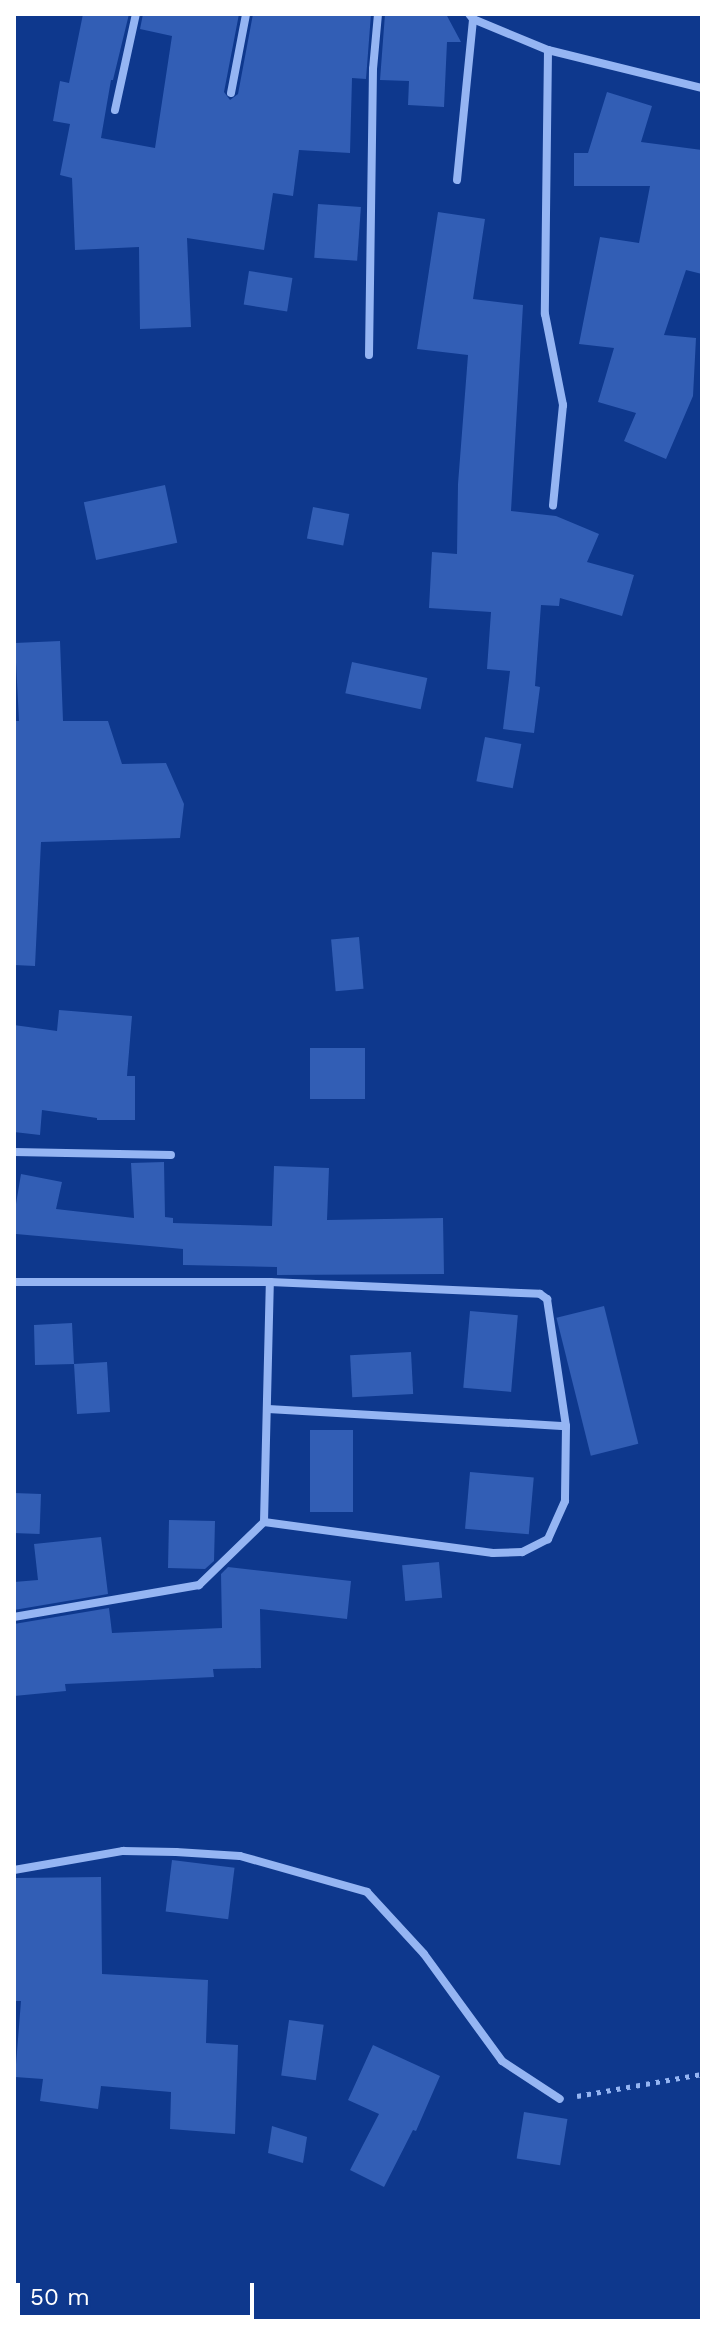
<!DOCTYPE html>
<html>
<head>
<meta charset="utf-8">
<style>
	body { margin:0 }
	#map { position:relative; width:716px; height:2335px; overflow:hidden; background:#0e388d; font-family:"Work Sans",sans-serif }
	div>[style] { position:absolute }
	.building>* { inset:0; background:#325eb5; transform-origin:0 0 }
	.path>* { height:5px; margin-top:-2.5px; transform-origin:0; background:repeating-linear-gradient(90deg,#95b5f3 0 4px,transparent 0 10px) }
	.street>* { height:8px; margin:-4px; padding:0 4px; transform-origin:4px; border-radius:4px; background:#95b5f3 }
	span { translate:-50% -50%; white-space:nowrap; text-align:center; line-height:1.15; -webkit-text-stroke:6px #0e388d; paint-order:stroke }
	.frame { position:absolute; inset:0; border:16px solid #fff; pointer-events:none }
	.scale { position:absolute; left:16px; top:2283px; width:238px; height:36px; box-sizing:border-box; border:4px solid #fff; border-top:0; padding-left:10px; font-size:24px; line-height:28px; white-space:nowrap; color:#fff; -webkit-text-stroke:6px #0e388d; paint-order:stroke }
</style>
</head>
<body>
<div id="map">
	<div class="building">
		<div style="clip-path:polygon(83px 14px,129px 14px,113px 80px,111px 80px,101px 138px,155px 148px,172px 36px,140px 29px,143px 14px,239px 14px,224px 92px,230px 100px,238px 94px,253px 14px,371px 14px,366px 79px,352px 78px,350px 153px,299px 150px,293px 196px,273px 193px,264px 250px,187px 238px,191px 327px,140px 329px,139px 247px,75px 250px,72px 178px,60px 175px,70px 124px,53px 121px,60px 81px,69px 83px)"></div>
		<div style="clip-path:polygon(385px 14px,446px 14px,461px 42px,447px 42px,444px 107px,408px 105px,409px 81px,380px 80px)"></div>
		<div style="clip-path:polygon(607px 92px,652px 106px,641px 142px,702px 150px,702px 274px,686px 270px,664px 335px,696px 338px,693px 396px,666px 459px,624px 441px,636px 413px,598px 402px,614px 348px,579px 344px,600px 237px,639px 243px,650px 186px,574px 186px,574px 153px,588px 153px)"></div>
		<div style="left:318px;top:204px;width:43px;height:54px;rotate:4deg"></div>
		<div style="clip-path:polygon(438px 212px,485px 219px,473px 299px,523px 305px,511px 511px,556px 516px,599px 534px,587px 562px,634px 575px,622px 616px,560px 598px,559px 606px,541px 605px,535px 686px,540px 687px,534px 733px,503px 729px,510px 671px,487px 669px,491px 612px,429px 608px,432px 552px,457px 554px,458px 484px,468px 355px,417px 349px)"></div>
		<div style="left:249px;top:271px;width:44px;height:34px;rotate:9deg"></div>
		<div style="left:165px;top:485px;width:59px;height:83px;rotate:78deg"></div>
		<div style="left:313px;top:507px;width:37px;height:32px;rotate:11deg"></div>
		<div style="clip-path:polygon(60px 641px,63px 721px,108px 721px,122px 764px,166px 763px,184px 804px,180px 838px,41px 842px,35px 966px,14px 965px,14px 721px,19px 721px,15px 643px)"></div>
		<div style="left:352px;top:662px;width:77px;height:32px;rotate:12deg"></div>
		<div style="left:485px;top:737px;width:37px;height:45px;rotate:11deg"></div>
		<div style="left:359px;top:937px;width:52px;height:28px;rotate:85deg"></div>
		<div style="clip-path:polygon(59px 1010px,132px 1016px,127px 1076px,135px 1076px,135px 1120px,97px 1120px,97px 1118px,42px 1110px,40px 1135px,14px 1132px,14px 1025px,57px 1031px)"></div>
		<div style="left:310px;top:1048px;width:55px;height:51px"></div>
		<div style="clip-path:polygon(164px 1162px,165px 1217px,173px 1218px,173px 1223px,272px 1226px,274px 1166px,329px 1168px,327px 1220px,443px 1218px,444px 1274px,277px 1275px,277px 1267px,183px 1265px,183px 1249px,16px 1234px,15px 1210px,21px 1174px,62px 1182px,56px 1209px,134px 1218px,131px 1163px)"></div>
		<div style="left:604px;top:1306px;width:142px;height:49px;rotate:76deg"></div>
		<div style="left:470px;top:1311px;width:48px;height:77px;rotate:5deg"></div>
		<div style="clip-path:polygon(72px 1323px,74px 1364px,107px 1362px,110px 1412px,77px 1414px,74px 1364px,35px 1365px,34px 1325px)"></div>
		<div style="left:411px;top:1352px;width:42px;height:61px;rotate:87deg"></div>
		<div style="left:310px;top:1430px;width:43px;height:82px"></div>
		<div style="left:470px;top:1472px;width:64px;height:57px;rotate:5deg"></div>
		<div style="left:14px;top:1493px;width:27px;height:40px;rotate:2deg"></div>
		<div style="clip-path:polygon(169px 1520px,215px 1521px,214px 1561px,205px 1569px,168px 1568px)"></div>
		<div style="clip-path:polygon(101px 1537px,108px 1594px,14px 1610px,14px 1582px,38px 1580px,34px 1544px)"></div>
		<div style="left:439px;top:1562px;width:36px;height:37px;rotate:85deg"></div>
		<div style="clip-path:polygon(228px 1567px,351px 1581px,347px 1619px,260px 1609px,261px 1668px,213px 1669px,214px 1677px,65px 1684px,66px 1691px,14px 1696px,14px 1624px,109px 1608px,112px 1633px,222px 1628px,221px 1574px)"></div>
		<div style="left:172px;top:1860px;width:63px;height:52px;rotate:7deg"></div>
		<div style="clip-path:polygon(101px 1877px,102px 1974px,208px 1980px,206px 2043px,238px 2045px,235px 2134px,170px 2129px,171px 2092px,101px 2086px,98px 2109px,40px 2101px,43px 2079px,15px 2077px,21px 2001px,14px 2001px,14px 1878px)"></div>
		<div style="left:289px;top:2020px;width:35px;height:56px;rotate:8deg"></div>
		<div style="clip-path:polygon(373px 2045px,440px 2076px,416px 2131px,413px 2130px,384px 2187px,350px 2170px,379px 2114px,348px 2100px)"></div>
		<div style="left:524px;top:2112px;width:44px;height:47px;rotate:9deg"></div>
		<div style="clip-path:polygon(272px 2126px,307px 2137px,303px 2163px,268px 2153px)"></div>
	</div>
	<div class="path">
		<div style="left:577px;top:2096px;width:127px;rotate:-10deg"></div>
	</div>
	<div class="street">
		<div style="left:473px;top:19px;width:81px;rotate:22.5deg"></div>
		<div style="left:548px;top:50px;width:159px;rotate:13.9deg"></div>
		<div style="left:548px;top:50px;width:264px;rotate:90.7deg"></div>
		<div style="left:545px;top:314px;width:93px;rotate:78.8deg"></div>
		<div style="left:563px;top:405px;width:101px;rotate:95.7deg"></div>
		<div style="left:231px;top:93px;width:80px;rotate:-79.2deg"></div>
		<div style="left:115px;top:110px;width:98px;rotate:-77.7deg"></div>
		<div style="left:457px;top:180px;width:162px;rotate:-84.3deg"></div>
		<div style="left:473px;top:19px;width:6px;rotate:-129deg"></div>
		<div style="left:369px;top:355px;width:286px;rotate:-89.2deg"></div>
		<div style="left:373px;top:69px;width:55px;rotate:-84.8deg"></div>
		<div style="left:14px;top:1152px;width:157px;rotate:1.1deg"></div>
		<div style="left:14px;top:1282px;width:256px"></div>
		<div style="left:270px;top:1282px;width:270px;rotate:2.5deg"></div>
		<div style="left:540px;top:1294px;width:9px;rotate:36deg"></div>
		<div style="left:547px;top:1299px;width:128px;rotate:81.5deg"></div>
		<div style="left:566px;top:1426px;width:75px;rotate:90.8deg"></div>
		<div style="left:565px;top:1501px;width:42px;rotate:114.1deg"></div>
		<div style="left:548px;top:1539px;width:29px;rotate:153deg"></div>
		<div style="left:522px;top:1552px;width:29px;rotate:178deg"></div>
		<div style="left:493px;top:1553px;width:231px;rotate:-172.3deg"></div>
		<div style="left:264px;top:1522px;width:91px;rotate:135.9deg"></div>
		<div style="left:199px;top:1585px;width:188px;rotate:170.2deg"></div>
		<div style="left:268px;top:1409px;width:298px;rotate:3.3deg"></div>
		<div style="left:264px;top:1522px;width:240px;rotate:-88.6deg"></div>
		<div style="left:14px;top:1870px;width:111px;rotate:-9.9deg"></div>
		<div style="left:123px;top:1851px;width:53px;rotate:1.1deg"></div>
		<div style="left:176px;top:1852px;width:64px;rotate:3.6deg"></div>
		<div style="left:240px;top:1856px;width:132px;rotate:15.8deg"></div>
		<div style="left:367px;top:1892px;width:84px;rotate:47.4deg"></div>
		<div style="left:424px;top:1954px;width:132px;rotate:53.9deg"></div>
		<div style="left:502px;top:2061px;width:69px;rotate:33.2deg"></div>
	</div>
	<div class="frame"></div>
	<div class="scale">50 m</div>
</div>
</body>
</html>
